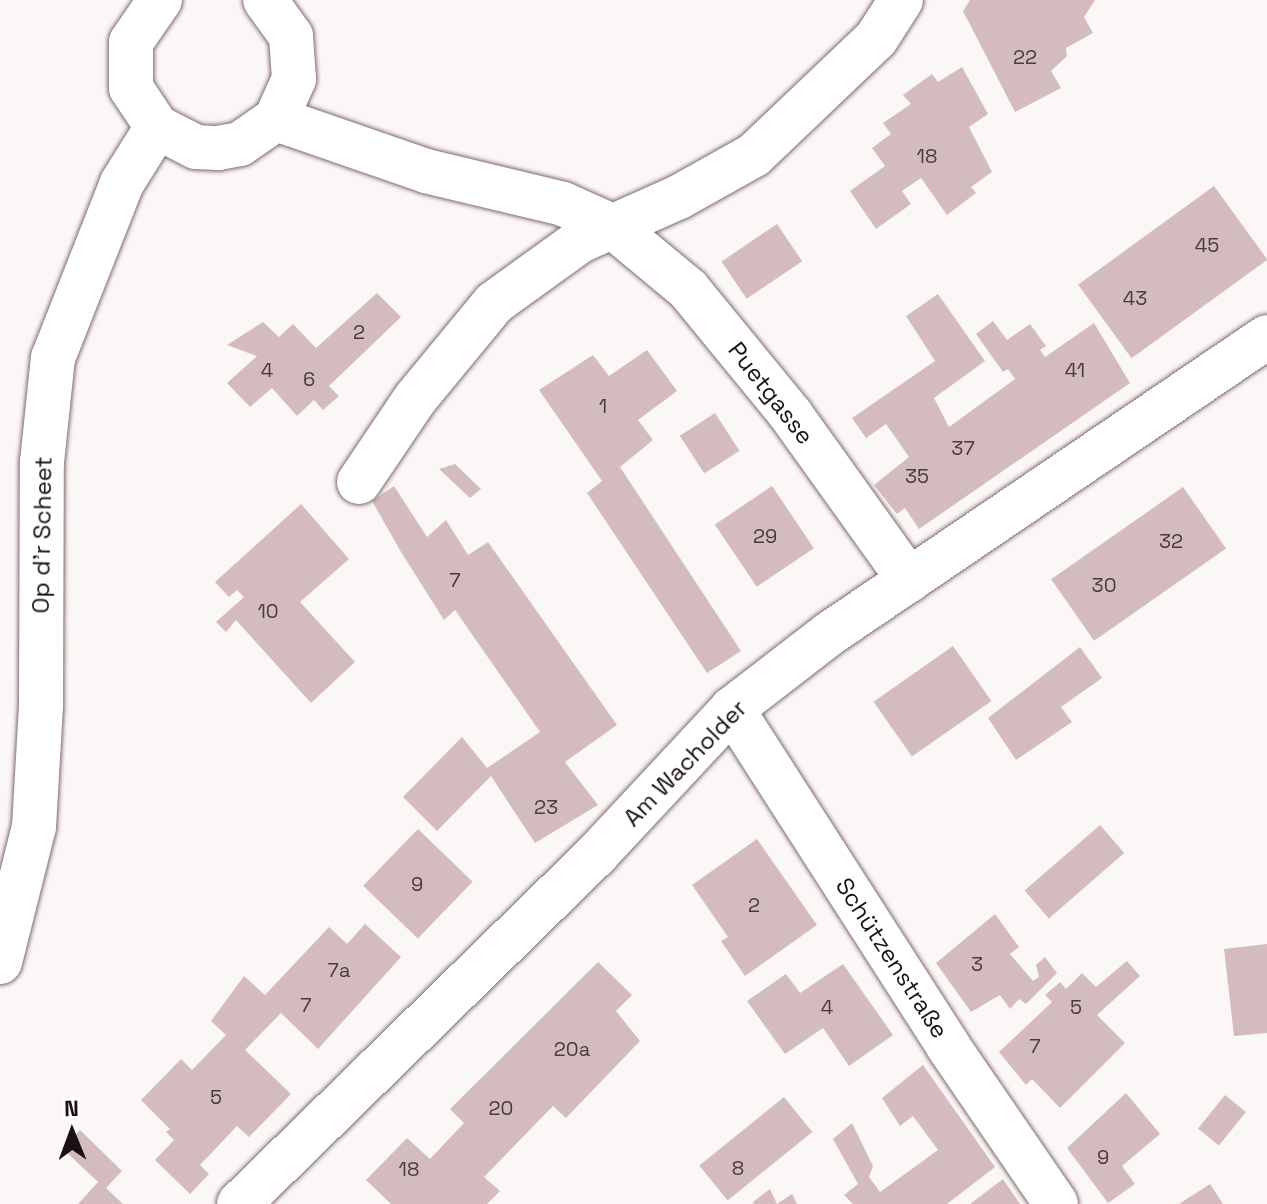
<!DOCTYPE html>
<html>
<head>
<meta charset="utf-8">
<style>
	body { margin:0 }
	#map { position:relative; width:1267px; height:1204px; overflow:hidden; background:#fcf7f7; font-family:"Space Grotesk",sans-serif }
	div>[style] { position:absolute }
	.building>* { inset:0; background:#d4bcbe; transform-origin:0 0 }
	.roads { filter:drop-shadow(0 0 2px #806b6c) drop-shadow(0 0 2px #806b6c) }
	.street>* { height:44px; margin:-22px; padding:0 22px; transform-origin:22px; border-radius:22px; background:#fff }
	.secondary>* { height:44px; margin:-22px; padding:0 22px; transform-origin:22px; border-radius:22px; background:#fff }
	span { translate:-50% -50%; white-space:nowrap; text-align:center; line-height:1.15; -webkit-text-stroke:6px #fff; paint-order:stroke }
	.number-label { font-size:20px; color:#483c3d }
	.number-label span { -webkit-text-stroke-width:0 }
	.street-label { font-size:24px; color:#1a1112 }
	.north { position:absolute; left:32px; top:1092px; width:80px; height:80px; -webkit-text-stroke:6px #fff; paint-order:stroke; rotate:359deg; font-size:22px; font-weight:700; line-height:32px; text-align:center; color:#1a1112 }
	.north::after { content:''; display:block; margin:auto; width:28px; height:36px; background:#1a1112; clip-path:polygon(50% 0,100% 100%,50% 72%,0 100%) }
</style>
</head>
<body>
<div id="map">
	<div class="building">
		<div style="clip-path:polygon(970px 0,1095px 0,1084px 17px,1093px 33px,1066px 48px,1067px 56px,1051px 71px,1061px 88px,1015px 112px,963px 11px)"></div>
		<div style="clip-path:polygon(962px 67px,988px 114px,969px 127px,992px 172px,971px 187px,976px 193px,947px 215px,921px 178px,902px 191px,911px 204px,876px 229px,850px 191px,885px 166px,872px 148px,891px 134px,883px 123px,911px 104px,903px 95px,932px 74px,938px 82px)"></div>
		<div style="left:1214px;top:186px;width:91px;height:168px;rotate:54deg"></div>
		<div style="left:777px;top:224px;width:45px;height:67px;rotate:56deg"></div>
		<div style="clip-path:polygon(377px 293px,401px 317px,329px 386px,339px 396px,323px 410px,314px 400px,297px 416px,272px 388px,250px 407px,227px 383px,257px 356px,227px 345px,263px 322px,279px 337px,293px 324px,316px 348px)"></div>
		<div style="clip-path:polygon(938px 294px,985px 361px,934px 398px,949px 427px,1015px 379px,1008px 369px,1003px 372px,976px 334px,993px 321px,1007px 340px,1030px 324px,1046px 346px,1040px 350px,1045px 357px,1094px 323px,1130px 383px,919px 529px,905px 508px,897px 514px,874px 485px,909px 457px,886px 424px,866px 438px,852px 418px,935px 361px,906px 316px)"></div>
		<div style="clip-path:polygon(647px 350px,677px 391px,638px 420px,653px 440px,620px 467px,741px 651px,707px 673px,587px 493px,602px 481px,539px 390px,593px 355px,609px 376px)"></div>
		<div style="left:715px;top:413px;width:45px;height:42px;rotate:57deg"></div>
		<div style="clip-path:polygon(455px 464px,481px 489px,470px 498px,439px 469px)"></div>
		<div style="clip-path:polygon(394px 486px,427px 537px,446px 520px,468px 555px,488px 542px,617px 725px,565px 762px,598px 805px,535px 843px,491px 776px,437px 831px,403px 797px,462px 737px,487px 768px,540px 732px,455px 610px,444px 620px,401px 552px,372px 501px)"></div>
		<div style="left:772px;top:486px;width:75px;height:69px;rotate:56deg"></div>
		<div style="left:1183px;top:487px;width:75px;height:161px;rotate:55deg"></div>
		<div style="clip-path:polygon(301px 504px,349px 559px,300px 602px,355px 662px,311px 703px,236px 620px,226px 632px,216px 622px,244px 597px,237px 590px,229px 597px,215px 582px)"></div>
		<div style="left:953px;top:646px;width:67px;height:97px;rotate:55deg"></div>
		<div style="clip-path:polygon(1080px 647px,1102px 678px,1061px 707px,1072px 722px,1016px 760px,988px 718px)"></div>
		<div style="left:1100px;top:825px;width:37px;height:100px;rotate:49deg"></div>
		<div style="left:418px;top:829px;width:76px;height:79px;rotate:44deg"></div>
		<div style="clip-path:polygon(757px 839px,817px 925px,745px 976px,721px 941px,728px 937px,692px 885px)"></div>
		<div style="clip-path:polygon(995px 914px,1019px 947px,1010px 954px,1033px 981px,1039px 977px,1036px 965px,1045px 957px,1057px 973px,1026px 1004px,1019px 999px,1010px 1009px,1000px 995px,971px 1012px,936px 963px)"></div>
		<div style="clip-path:polygon(365px 924px,401px 957px,318px 1049px,281px 1013px,245px 1050px,291px 1094px,249px 1137px,237px 1126px,200px 1165px,209px 1174px,190px 1194px,155px 1160px,174px 1140px,166px 1132px,170px 1129px,141px 1100px,181px 1059px,192px 1070px,226px 1035px,211px 1021px,244px 976px,265px 995px,329px 927px,347px 944px)"></div>
		<div style="clip-path:polygon(1267px 944px,1267px 1033px,1234px 1036px,1224px 949px)"></div>
		<div style="clip-path:polygon(1127px 961px,1140px 976px,1097px 1015px,1125px 1043px,1060px 1108px,1032px 1079px,1026px 1085px,999px 1052px,1052px 1002px,1045px 995px,1060px 982px,1066px 989px,1082px 973px,1096px 987px)"></div>
		<div style="clip-path:polygon(598px 962px,632px 995px,616px 1011px,640px 1041px,566px 1118px,553px 1106px,484px 1177px,500px 1191px,487px 1204px,391px 1204px,366px 1180px,407px 1138px,430px 1159px,464px 1123px,450px 1109px)"></div>
		<div style="clip-path:polygon(843px 964px,893px 1035px,849px 1066px,823px 1028px,785px 1054px,747px 1001px,786px 974px,800px 993px)"></div>
		<div style="clip-path:polygon(923px 1065px,995px 1167px,947px 1204px,853px 1204px,844px 1195px,858px 1184px,833px 1139px,852px 1123px,873px 1166px,869px 1177px,880px 1192px,938px 1150px,913px 1116px,900px 1126px,882px 1098px)"></div>
		<div style="clip-path:polygon(1126px 1093px,1160px 1134px,1122px 1166px,1135px 1184px,1108px 1203px,1067px 1148px)"></div>
		<div style="left:1225px;top:1095px;width:27px;height:43px;rotate:39deg"></div>
		<div style="left:784px;top:1097px;width:45px;height:109px;rotate:51deg"></div>
		<div style="clip-path:polygon(80px 1130px,122px 1171px,106px 1188px,123px 1204px,78px 1204px,98px 1182px,62px 1148px)"></div>
		<div style="clip-path:polygon(1003px 1179px,1020px 1204px,970px 1204px)"></div>
		<div style="clip-path:polygon(1210px 1184px,1223px 1204px,1179px 1204px)"></div>
		<div style="clip-path:polygon(770px 1189px,777px 1204px,754px 1204px,753px 1202px)"></div>
		<div style="clip-path:polygon(792px 1194px,797px 1204px,777px 1204px)"></div>
	</div>
	<div class="roads">
		<div class="street">
			<div style="left:276px;top:119px;width:159px;rotate:19.1deg"></div>
			<div style="left:426px;top:171px;width:141px;rotate:13.5deg"></div>
			<div style="left:563px;top:204px;width:54px;rotate:24.2deg"></div>
			<div style="left:612px;top:226px;width:99px;rotate:39.7deg"></div>
			<div style="left:688px;top:289px;width:163px;rotate:50.7deg"></div>
			<div style="left:791px;top:415px;width:203px;rotate:54.4deg"></div>
			<div style="left:359px;top:482px;width:100px;rotate:-56deg"></div>
			<div style="left:415px;top:399px;width:124px;rotate:-50.5deg"></div>
			<div style="left:494px;top:303px;width:106px;rotate:-35.8deg"></div>
			<div style="left:580px;top:241px;width:108px;rotate:-24deg"></div>
			<div style="left:679px;top:197px;width:86px;rotate:-29.2deg"></div>
			<div style="left:754px;top:155px;width:168px;rotate:-43.6deg"></div>
			<div style="left:876px;top:39px;width:46px;rotate:-57.3deg"></div>
			<div style="left:732px;top:709px;width:400px;rotate:57.3deg"></div>
			<div style="left:948px;top:1046px;width:191px;rotate:55.6deg"></div>
			<div style="left:239px;top:1204px;width:501px;rotate:-44.35deg"></div>
			<div style="left:597px;top:854px;width:198px;rotate:-47deg"></div>
			<div style="left:732px;top:709px;width:123px;rotate:-37.7deg"></div>
			<div style="left:829px;top:634px;width:529px;rotate:-34.14deg"></div>
		</div>
		<div class="secondary">
			<div style="left:160px;top:0;width:51px;rotate:124.6deg"></div>
			<div style="left:131px;top:42px;width:46px;rotate:90deg"></div>
			<div style="left:131px;top:88px;width:47px;rotate:56.3deg"></div>
			<div style="left:157px;top:127px;width:44px;rotate:27.1deg"></div>
			<div style="left:196px;top:147px;width:22px;rotate:3deg"></div>
			<div style="left:218px;top:148px;width:22px;rotate:-10deg"></div>
			<div style="left:240px;top:144px;width:44px;rotate:-34.8deg"></div>
			<div style="left:276px;top:119px;width:44px;rotate:-65.8deg"></div>
			<div style="left:294px;top:79px;width:43px;rotate:-94deg"></div>
			<div style="left:291px;top:36px;width:44px;rotate:-125.8deg"></div>
			<div style="left:0;top:962px;width:139px;rotate:-75.9deg"></div>
			<div style="left:34px;top:827px;width:121px;rotate:-86.7deg"></div>
			<div style="left:41px;top:706px;width:244px;rotate:-89.8deg"></div>
			<div style="left:42px;top:462px;width:105px;rotate:-84deg"></div>
			<div style="left:53px;top:358px;width:188px;rotate:-68.5deg"></div>
			<div style="left:122px;top:183px;width:66px;rotate:-58deg"></div>
		</div>
	</div>
	<div class="number-label">
		<span style="left:1025px;top:57px">22</span>
		<span style="left:927px;top:156px">18</span>
		<span style="left:1207px;top:245px">45</span>
		<span style="left:1135px;top:298px">43</span>
		<span style="left:359px;top:332px">2</span>
		<span style="left:267px;top:370px">4</span>
		<span style="left:1075px;top:370px">41</span>
		<span style="left:309px;top:379px">6</span>
		<span style="left:603px;top:406px">1</span>
		<span style="left:963px;top:448px">37</span>
		<span style="left:917px;top:476px">35</span>
		<span style="left:765px;top:536px">29</span>
		<span style="left:1171px;top:541px">32</span>
		<span style="left:455px;top:580px">7</span>
		<span style="left:1104px;top:585px">30</span>
		<span style="left:268px;top:611px">10</span>
		<span style="left:546px;top:807px">23</span>
		<span style="left:417px;top:884px">9</span>
		<span style="left:754px;top:905px">2</span>
		<span style="left:977px;top:964px">3</span>
		<span style="left:339px;top:970px">7a</span>
		<span style="left:306px;top:1005px">7</span>
		<span style="left:827px;top:1007px">4</span>
		<span style="left:1076px;top:1007px">5</span>
		<span style="left:1035px;top:1046px">7</span>
		<span style="left:572px;top:1049px">20a</span>
		<span style="left:216px;top:1097px">5</span>
		<span style="left:501px;top:1108px">20</span>
		<span style="left:1103px;top:1157px">9</span>
		<span style="left:738px;top:1168px">8</span>
		<span style="left:409px;top:1169px">18</span>
	</div>
	<div class="street-label">
		<span style="left:771px;top:393px;rotate:52deg">Puetgasse</span>
		<span style="left:42px;top:535px;rotate:-89deg">Op d’r Scheet</span>
		<span style="left:685px;top:763px;rotate:-46deg">Am Wacholder</span>
		<span style="left:892px;top:958px;rotate:57deg">Schützenstraße</span>
	</div>
	<div class="north">N</div>
</div>
</body>
</html>
